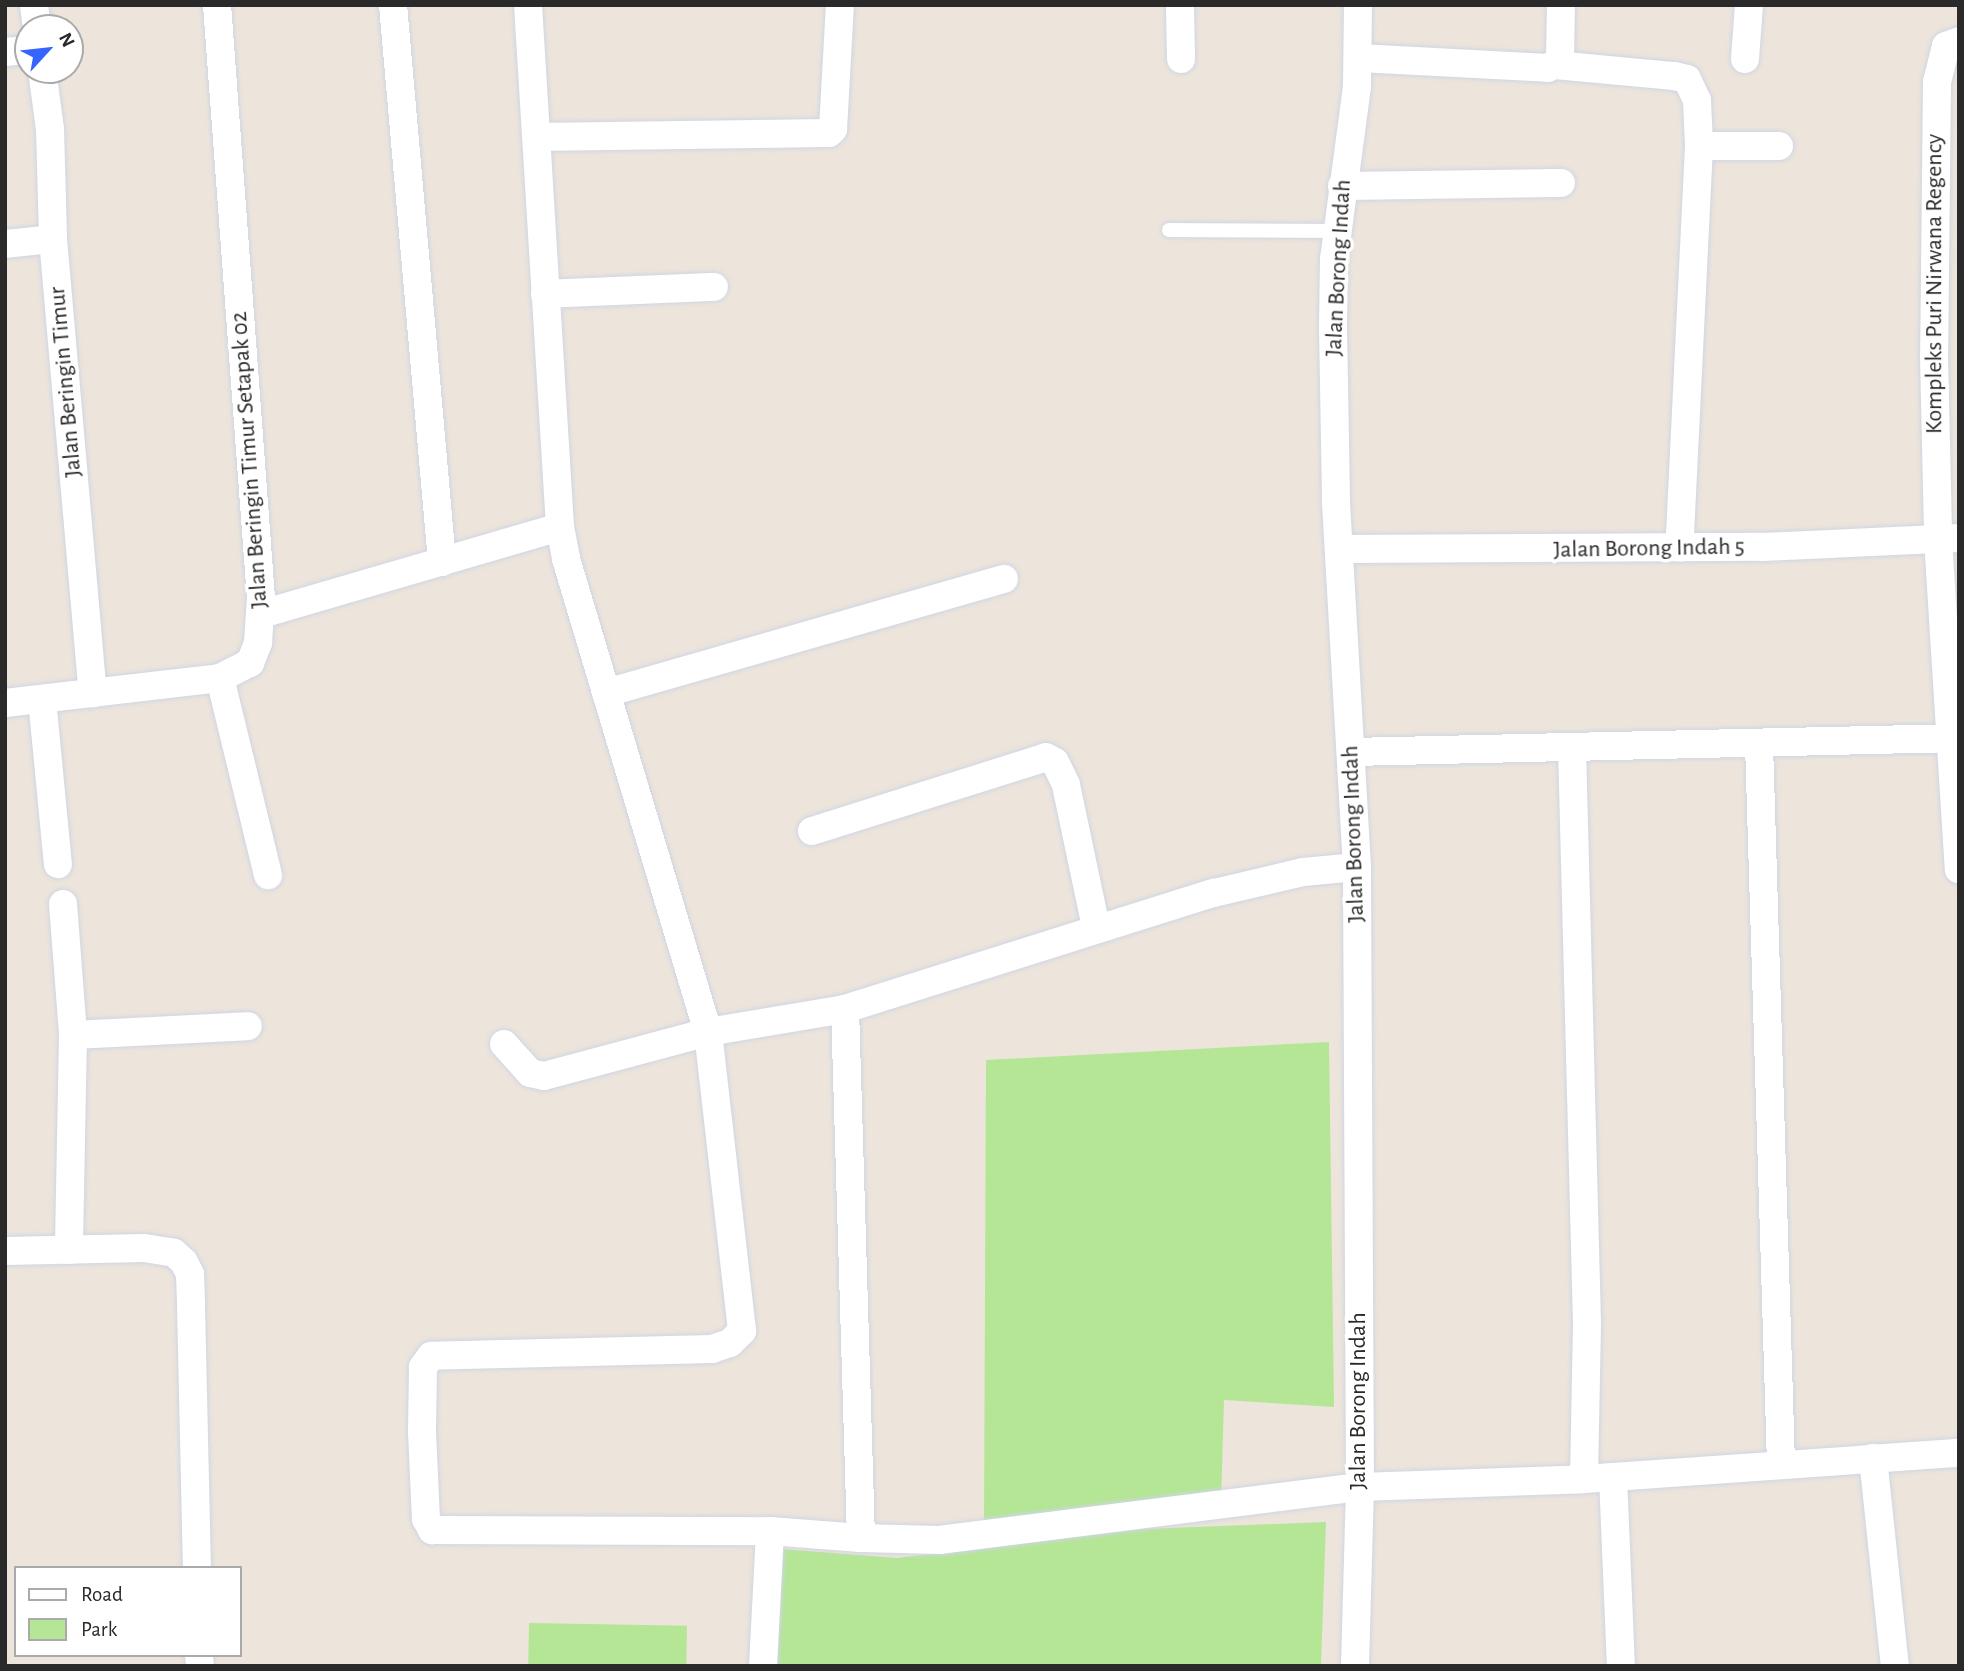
<!DOCTYPE html>
<html>
<head>
<meta charset="utf-8">
<style>
	body { margin:0 }
	#map { position:relative; width:1964px; height:1671px; overflow:hidden; background:#ede5db; font-family:"Alegreya Sans",sans-serif }
	div>[style] { position:absolute }
	.green>* { inset:0; background:#b4e695; transform-origin:0 0 }
	.roads { filter:drop-shadow(0 0 2px #d0d5e4) drop-shadow(0 0 2px #d0d5e4) }
	.service>* { height:14px; margin:-7px; padding:0 7px; transform-origin:7px; border-radius:7px; background:#fff }
	.minor>* { height:28px; margin:-14px; padding:0 14px; transform-origin:14px; border-radius:14px; background:#fff }
	span { translate:-50% -50%; white-space:nowrap; text-align:center; line-height:1.15; -webkit-text-stroke:7px #fff; paint-order:stroke }
	.street-label { font-size:24px; color:#2a2a2a }
	.frame { position:absolute; inset:0; border:7px solid #2a2a2a; pointer-events:none }
	.legend { position:absolute; left:14px; top:1566px; width:228px; height:91px; box-sizing:border-box; background:#fff; border:2px solid #aaa; margin:0; padding:9px 12px; list-style:none; font-size:21px; color:#2a2a2a }
	.legend li { display:flex; align-items:center; gap:14px; height:35px }
	.legend b { width:35px; border:2px solid #aaa }
	.north { position:absolute; left:14px; top:14px; width:70px; height:70px; box-sizing:border-box; background:#fff; border:2px solid #aaa; border-radius:50%; rotate:63deg; font-size:19px; font-weight:700; line-height:28px; text-align:center; color:#2a2a2a }
	.north::after { content:''; display:block; margin:auto; width:24px; height:32px; background:#3664ff; clip-path:polygon(50% 0,100% 100%,50% 72%,0 100%) }
</style>
</head>
<body>
<div id="map">
	<div class="green">
		<div style="clip-path:polygon(1329px 1042px,1334px 1407px,1224px 1400px,1221px 1503px,984px 1527px,986px 1060px)"></div>
		<div style="clip-path:polygon(1326px 1522px,1321px 1666px,776px 1666px,782px 1549px,897px 1558px,1143px 1529px)"></div>
		<div style="left:529px;top:1623px;width:158px;height:43px;rotate:1deg"></div>
	</div>
	<div class="roads">
		<div class="service">
			<div style="left:1169px;top:230px;width:168px;rotate:0.3deg"></div>
		</div>
		<div class="minor">
			<div style="left:34px;top:5px;width:23px;rotate:83deg"></div>
			<div style="left:393px;top:5px;width:559px;rotate:84.97deg"></div>
			<div style="left:528px;top:5px;width:523px;rotate:86.49deg"></div>
			<div style="left:560px;top:527px;width:33px;rotate:79deg"></div>
			<div style="left:566px;top:559px;width:494px;rotate:73.3deg"></div>
			<div style="left:708px;top:1032px;width:301px;rotate:83.5deg"></div>
			<div style="left:742px;top:1331px;width:17px;rotate:135deg"></div>
			<div style="left:730px;top:1343px;width:19px;rotate:162deg"></div>
			<div style="left:712px;top:1349px;width:281px;rotate:178.6deg"></div>
			<div style="left:431px;top:1356px;width:14px;rotate:126deg"></div>
			<div style="left:423px;top:1367px;width:65px;rotate:90.9deg"></div>
			<div style="left:422px;top:1432px;width:87px;rotate:87.4deg"></div>
			<div style="left:426px;top:1519px;width:13px;rotate:61deg"></div>
			<div style="left:432px;top:1530px;width:338px;rotate:0.2deg"></div>
			<div style="left:770px;top:1531px;width:91px;rotate:4.4deg"></div>
			<div style="left:861px;top:1538px;width:529px;rotate:-91.73deg"></div>
			<div style="left:1180px;top:5px;width:54px;rotate:88.9deg"></div>
			<div style="left:1959px;top:41px;width:14px;rotate:159deg"></div>
			<div style="left:1946px;top:46px;width:37px;rotate:104deg"></div>
			<div style="left:1937px;top:82px;width:274px;rotate:90.6deg"></div>
			<div style="left:1934px;top:356px;width:183px;rotate:88.7deg"></div>
			<div style="left:1938px;top:539px;width:331px;rotate:86.4deg"></div>
			<div style="left:5px;top:52px;width:23px;rotate:-5deg"></div>
			<div style="left:1359px;top:58px;width:189px;rotate:3deg"></div>
			<div style="left:1548px;top:68px;width:14px;rotate:-34deg"></div>
			<div style="left:1560px;top:60px;width:55px;rotate:-89deg"></div>
			<div style="left:1745px;top:59px;width:54px;rotate:-85.8deg"></div>
			<div style="left:1555px;top:65px;width:120px;rotate:5.3deg"></div>
			<div style="left:1674px;top:76px;width:13px;rotate:13deg"></div>
			<div style="left:1687px;top:79px;width:23px;rotate:65deg"></div>
			<div style="left:1697px;top:100px;width:46px;rotate:87.5deg"></div>
			<div style="left:1699px;top:146px;width:402px;rotate:92.8deg"></div>
			<div style="left:42px;top:70px;width:60px;rotate:82.3deg"></div>
			<div style="left:50px;top:129px;width:110px;rotate:88.4deg"></div>
			<div style="left:53px;top:239px;width:456px;rotate:85deg"></div>
			<div style="left:536px;top:137px;width:293px;rotate:-0.8deg"></div>
			<div style="left:829px;top:133px;width:6px;rotate:-45deg"></div>
			<div style="left:833px;top:129px;width:124px;rotate:-86.8deg"></div>
			<div style="left:1699px;top:146px;width:80px"></div>
			<div style="left:1342px;top:186px;width:219px;rotate:-0.8deg"></div>
			<div style="left:5px;top:244px;width:48px;rotate:-5.9deg"></div>
			<div style="left:545px;top:294px;width:169px;rotate:-2.4deg"></div>
			<div style="left:1339px;top:549px;width:423px;rotate:-0.3deg"></div>
			<div style="left:1762px;top:547px;width:197px;rotate:-2.6deg"></div>
			<div style="left:262px;top:614px;width:310px;rotate:-16.3deg"></div>
			<div style="left:220px;top:678px;width:203px;rotate:76.3deg"></div>
			<div style="left:606px;top:693px;width:414px;rotate:-16deg"></div>
			<div style="left:42px;top:699px;width:166px;rotate:84.5deg"></div>
			<div style="left:5px;top:703px;width:216px;rotate:-6.6deg"></div>
			<div style="left:220px;top:678px;width:34px;rotate:-27deg"></div>
			<div style="left:250px;top:663px;width:22px;rotate:-68deg"></div>
			<div style="left:258px;top:643px;width:45px;rotate:-86.2deg"></div>
			<div style="left:261px;top:598px;width:595px;rotate:-94.24deg"></div>
			<div style="left:1759px;top:744px;width:720px;rotate:88.25deg"></div>
			<div style="left:1572px;top:747px;width:576px;rotate:88.51deg"></div>
			<div style="left:1587px;top:1323px;width:156px;rotate:91.1deg"></div>
			<div style="left:1351px;top:752px;width:608px;rotate:-1.32deg"></div>
			<div style="left:812px;top:831px;width:245px;rotate:-17.5deg"></div>
			<div style="left:1046px;top:757px;width:10px;rotate:29deg"></div>
			<div style="left:1055px;top:762px;width:25px;rotate:64deg"></div>
			<div style="left:1066px;top:785px;width:145px;rotate:78.1deg"></div>
			<div style="left:63px;top:904px;width:131px;rotate:85.6deg"></div>
			<div style="left:73px;top:1035px;width:215px;rotate:91.1deg"></div>
			<div style="left:73px;top:1035px;width:175px;rotate:-2.9deg"></div>
			<div style="left:504px;top:1044px;width:39px;rotate:48deg"></div>
			<div style="left:530px;top:1073px;width:14px;rotate:12deg"></div>
			<div style="left:544px;top:1076px;width:170px;rotate:-15deg"></div>
			<div style="left:708px;top:1032px;width:139px;rotate:-9.5deg"></div>
			<div style="left:845px;top:1009px;width:387px;rotate:-17.5deg"></div>
			<div style="left:1214px;top:893px;width:91px;rotate:-13.3deg"></div>
			<div style="left:1303px;top:872px;width:54px;rotate:-5.3deg"></div>
			<div style="left:5px;top:1251px;width:139px;rotate:-1.2deg"></div>
			<div style="left:144px;top:1248px;width:30px;rotate:9deg"></div>
			<div style="left:174px;top:1253px;width:13px;rotate:42deg"></div>
			<div style="left:184px;top:1262px;width:13px;rotate:63deg"></div>
			<div style="left:190px;top:1274px;width:32px;rotate:88deg"></div>
			<div style="left:191px;top:1306px;width:262px;rotate:88.7deg"></div>
			<div style="left:1873px;top:1458px;width:209px;rotate:84deg"></div>
			<div style="left:1613px;top:1477px;width:189px;rotate:87.6deg"></div>
			<div style="left:861px;top:1538px;width:78px;rotate:1.5deg"></div>
			<div style="left:939px;top:1540px;width:424px;rotate:-7.2deg"></div>
			<div style="left:1360px;top:1487px;width:224px;rotate:-2deg"></div>
			<div style="left:1584px;top:1479px;width:376px;rotate:-4deg"></div>
			<div style="left:199px;top:1655px;width:11px;rotate:85deg"></div>
			<div style="left:763px;top:1666px;width:135px;rotate:-87deg"></div>
			<div style="left:1355px;top:1666px;width:179px;rotate:-88.4deg"></div>
			<div style="left:1360px;top:1487px;width:620px;rotate:-90.28deg"></div>
			<div style="left:1357px;top:867px;width:369px;rotate:-93.3deg"></div>
			<div style="left:1336px;top:499px;width:171px;rotate:-91deg"></div>
			<div style="left:1333px;top:328px;width:69px;rotate:-89.2deg"></div>
			<div style="left:1334px;top:259px;width:175px;rotate:-82.4deg"></div>
			<div style="left:1357px;top:86px;width:81px;rotate:-89.3deg"></div>
		</div>
	</div>
	<div class="street-label">
		<span style="left:1339px;top:268px;rotate:-87deg">Jalan Borong Indah</span>
		<span style="left:1935px;top:284px;rotate:-90deg">Kompleks Puri Nirwana Regency</span>
		<span style="left:66px;top:382px;rotate:-95deg">Jalan Beringin Timur</span>
		<span style="left:250px;top:460px;rotate:-94deg">Jalan Beringin Timur Setapak 02</span>
		<span style="left:1649px;top:549px;rotate:-1deg">Jalan Borong Indah 5</span>
		<span style="left:1354px;top:834px;rotate:-92deg">Jalan Borong Indah</span>
		<span style="left:1359px;top:1401px;rotate:-90deg">Jalan Borong Indah</span>
	</div>
	<div class="frame"></div>
	<ul class="legend">
	<li><b style="height:9px;background:#fff"></b>Road</li>
	<li><b style="height:19px;background:#b4e695"></b>Park</li>
	</ul>
	<div class="north">N</div>
</div>
</body>
</html>
